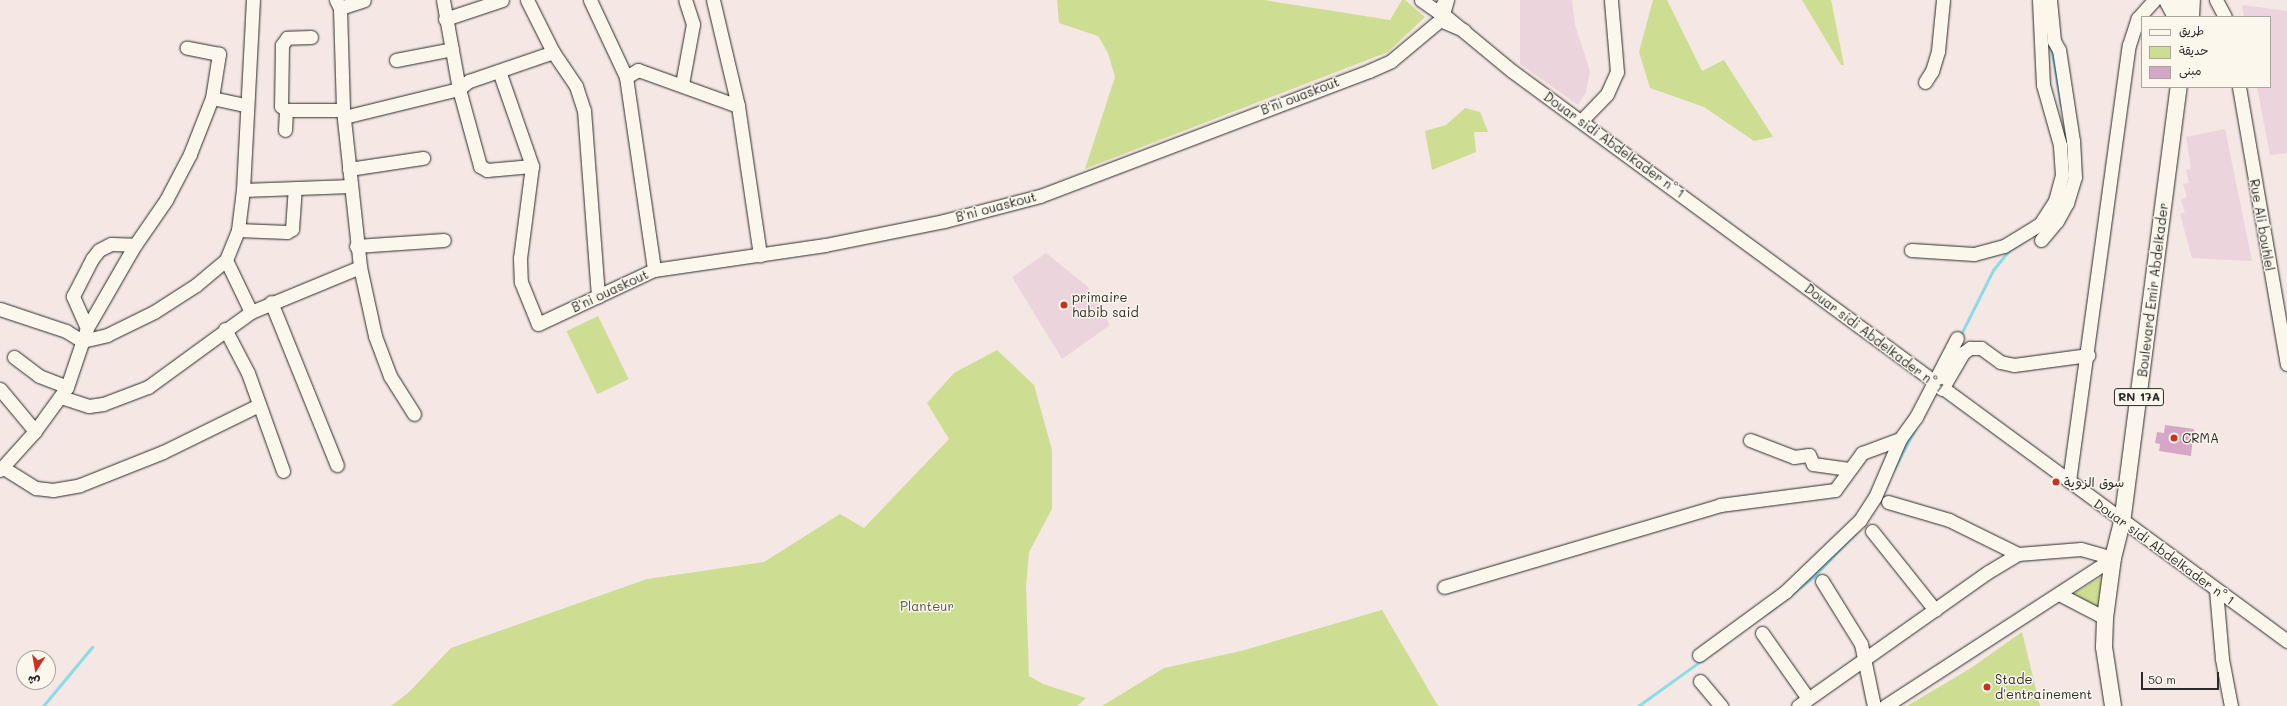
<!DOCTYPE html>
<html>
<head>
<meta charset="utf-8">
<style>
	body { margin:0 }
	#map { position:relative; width:2287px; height:706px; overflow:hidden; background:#f4e7e4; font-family:Mali,"Playpen Sans Arabic",sans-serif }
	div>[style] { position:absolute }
	.built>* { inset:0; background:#ebd4db }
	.green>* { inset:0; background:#cdde92; transform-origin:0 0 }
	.stream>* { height:3px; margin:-1.5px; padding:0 1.5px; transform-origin:1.5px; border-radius:1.5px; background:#8cdbe9 }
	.building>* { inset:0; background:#d6a6c6 }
	.roads { filter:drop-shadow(0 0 1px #2b2b2b) drop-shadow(0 0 1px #2b2b2b) }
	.minor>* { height:13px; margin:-6.5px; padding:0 6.5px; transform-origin:6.5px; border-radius:6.5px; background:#fbf7ec }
	.major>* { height:16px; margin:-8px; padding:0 8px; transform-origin:8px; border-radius:8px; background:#fbf7ec }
	.dots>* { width:11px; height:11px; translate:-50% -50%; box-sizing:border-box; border:2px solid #fbf7ec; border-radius:50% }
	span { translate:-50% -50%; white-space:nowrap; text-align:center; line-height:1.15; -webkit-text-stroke:3px #fbf7ec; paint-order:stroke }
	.shield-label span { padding:1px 3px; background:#fbf7ec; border:1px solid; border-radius:3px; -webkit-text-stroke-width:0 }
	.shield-label { font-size:12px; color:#2b2b2b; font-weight:700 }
	.street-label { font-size:13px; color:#2b2b2b }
	.poi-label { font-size:13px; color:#2b2b2b }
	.left { translate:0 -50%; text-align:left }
	.park-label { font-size:13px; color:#545845 }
	.legend { position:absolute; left:2141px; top:16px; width:130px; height:72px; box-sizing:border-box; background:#fbf7ec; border:1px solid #a8a59f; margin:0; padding:5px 7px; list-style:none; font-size:12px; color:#2b2b2b }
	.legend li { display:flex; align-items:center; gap:8px; height:20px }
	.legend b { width:20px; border:1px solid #a8a59f }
	.north { position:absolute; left:16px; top:650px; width:40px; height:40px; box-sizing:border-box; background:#fbf7ec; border:1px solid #a8a59f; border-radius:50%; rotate:191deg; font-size:11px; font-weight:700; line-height:16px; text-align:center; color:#2b2b2b }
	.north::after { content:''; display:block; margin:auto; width:14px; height:18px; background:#c8321e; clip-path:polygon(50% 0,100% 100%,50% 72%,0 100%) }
	.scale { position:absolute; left:2141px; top:672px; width:78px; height:18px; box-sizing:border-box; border:2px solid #2b2b2b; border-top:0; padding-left:5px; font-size:12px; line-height:14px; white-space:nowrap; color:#2b2b2b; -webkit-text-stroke:3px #fbf7ec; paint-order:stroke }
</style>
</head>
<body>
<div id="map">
	<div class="built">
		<div style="clip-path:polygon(1520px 0,1572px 0,1575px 25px,1590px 71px,1586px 92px,1578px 105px,1520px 64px)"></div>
		<div style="clip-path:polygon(2242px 5px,2287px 11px,2287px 153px,2270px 155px,2257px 87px,2270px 87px,2270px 17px,2244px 17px)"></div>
		<div style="clip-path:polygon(2225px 129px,2252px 261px,2192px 258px,2180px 214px,2185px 212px,2181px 200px,2187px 197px,2183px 184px,2189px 183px,2186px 170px,2191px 168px,2186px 137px)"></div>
		<div style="clip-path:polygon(1046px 253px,1087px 286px,1110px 325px,1062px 359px,1012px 277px)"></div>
	</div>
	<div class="green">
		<div style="clip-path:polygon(1057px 0,1264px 0,1390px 20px,1402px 0,1405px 0,1425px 17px,1388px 52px,1085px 169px,1115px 77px,1108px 53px,1098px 36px,1059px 23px)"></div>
		<div style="clip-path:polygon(1653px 0,1667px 0,1702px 71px,1724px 60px,1773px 137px,1754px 141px,1704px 107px,1650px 88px,1639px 52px)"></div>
		<div style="clip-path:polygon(1802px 0,1831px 0,1844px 65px,1841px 65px)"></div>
		<div style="clip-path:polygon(1465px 108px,1480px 112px,1488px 132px,1474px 132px,1476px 152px,1432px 170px,1425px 131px,1446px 125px)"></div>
		<div style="left:598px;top:316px;width:70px;height:35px;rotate:64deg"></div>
		<div style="clip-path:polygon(997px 350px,1034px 385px,1052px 450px,1052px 509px,1029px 552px,1026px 587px,1029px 676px,1043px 684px,1086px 698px,1077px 706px,391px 706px,408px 693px,451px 648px,647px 579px,764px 562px,840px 514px,864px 528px,949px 439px,927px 403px,954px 373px)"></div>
		<div style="clip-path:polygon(2102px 576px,2098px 608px,2073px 594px)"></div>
		<div style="clip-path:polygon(1382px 610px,1438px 706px,1102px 706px,1164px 668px,1241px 651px)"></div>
		<div style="clip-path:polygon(2022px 632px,2040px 706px,1907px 706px,1971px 668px)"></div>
	</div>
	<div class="stream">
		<div style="left:2051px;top:46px;width:60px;rotate:80.4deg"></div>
		<div style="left:2065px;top:132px;width:15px;rotate:82deg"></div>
		<div style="left:1960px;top:336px;width:74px;rotate:-63.4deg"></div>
		<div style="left:1993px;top:270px;width:26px;rotate:-51deg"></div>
		<div style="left:2009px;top:250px;width:19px;rotate:-32deg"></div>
		<div style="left:1893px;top:470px;width:47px;rotate:-61.8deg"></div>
		<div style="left:1768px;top:612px;width:57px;rotate:-37.9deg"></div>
		<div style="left:1813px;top:577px;width:64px;rotate:-46.3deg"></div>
		<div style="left:43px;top:706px;width:77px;rotate:-50.3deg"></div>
		<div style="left:1638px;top:706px;width:79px;rotate:-35.7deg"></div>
	</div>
	<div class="building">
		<div style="clip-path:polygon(2165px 425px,2194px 429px,2191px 456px,2159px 451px,2160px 444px,2155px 443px,2157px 432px,2164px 433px)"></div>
	</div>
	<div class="roads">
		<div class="minor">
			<div style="left:336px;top:0;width:9px;rotate:63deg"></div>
			<div style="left:340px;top:8px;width:102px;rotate:88.3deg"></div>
			<div style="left:343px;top:110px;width:158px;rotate:83.8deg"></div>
			<div style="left:360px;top:267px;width:71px;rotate:77.7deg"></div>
			<div style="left:375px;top:336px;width:43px;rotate:69.4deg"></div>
			<div style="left:390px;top:376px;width:45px;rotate:57.7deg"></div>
			<div style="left:443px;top:0;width:90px;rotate:79.8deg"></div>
			<div style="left:459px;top:89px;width:80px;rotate:74.7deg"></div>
			<div style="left:480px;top:166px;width:8px;rotate:30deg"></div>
			<div style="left:487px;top:170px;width:45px;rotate:-5.1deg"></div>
			<div style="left:527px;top:0;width:58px;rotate:63.4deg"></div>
			<div style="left:553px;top:52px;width:41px;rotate:55.9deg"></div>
			<div style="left:576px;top:86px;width:25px;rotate:72deg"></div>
			<div style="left:584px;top:110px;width:187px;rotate:85.7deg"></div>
			<div style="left:590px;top:0;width:85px;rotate:64.9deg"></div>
			<div style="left:626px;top:77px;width:195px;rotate:81.7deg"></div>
			<div style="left:713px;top:0;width:109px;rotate:76.7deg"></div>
			<div style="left:1421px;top:0;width:21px;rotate:35deg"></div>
			<div style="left:1438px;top:12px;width:13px;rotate:-58deg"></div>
			<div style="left:1447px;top:0;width:15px;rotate:106deg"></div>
			<div style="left:1443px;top:14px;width:89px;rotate:39.6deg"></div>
			<div style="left:1512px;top:71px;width:962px;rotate:36.33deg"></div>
			<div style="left:2165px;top:0;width:19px;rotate:62deg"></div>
			<div style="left:2216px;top:0;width:19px;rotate:62deg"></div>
			<div style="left:340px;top:8px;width:25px;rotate:-18deg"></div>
			<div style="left:445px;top:19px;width:60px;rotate:-18.4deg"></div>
			<div style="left:311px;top:37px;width:24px;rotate:178deg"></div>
			<div style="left:287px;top:38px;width:9px;rotate:126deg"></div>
			<div style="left:282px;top:45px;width:61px;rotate:90.9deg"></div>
			<div style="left:281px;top:106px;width:6px;rotate:39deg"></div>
			<div style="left:286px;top:110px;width:57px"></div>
			<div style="left:396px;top:60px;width:57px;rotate:-11.1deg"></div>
			<div style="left:499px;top:71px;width:101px;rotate:70.8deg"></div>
			<div style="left:532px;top:166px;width:93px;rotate:97.4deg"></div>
			<div style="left:520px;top:258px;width:24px;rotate:88deg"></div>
			<div style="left:521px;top:282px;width:45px;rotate:68deg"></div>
			<div style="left:538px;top:324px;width:128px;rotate:-25deg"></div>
			<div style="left:654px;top:270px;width:173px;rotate:-8.3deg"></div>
			<div style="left:825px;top:245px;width:121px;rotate:-11.4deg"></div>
			<div style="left:944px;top:221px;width:99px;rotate:-14.6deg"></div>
			<div style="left:1040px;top:196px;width:352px;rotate:-20.8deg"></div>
			<div style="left:1369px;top:71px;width:24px;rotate:-24deg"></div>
			<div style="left:1391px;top:61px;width:64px;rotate:-39.9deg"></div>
			<div style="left:1440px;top:20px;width:26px;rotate:23deg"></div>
			<div style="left:626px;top:77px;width:14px;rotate:-30deg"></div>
			<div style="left:638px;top:70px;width:106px;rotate:19.8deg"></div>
			<div style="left:738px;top:106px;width:151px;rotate:81.6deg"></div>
			<div style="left:1925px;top:82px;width:13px;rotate:-58deg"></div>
			<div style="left:1932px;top:71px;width:21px;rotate:-73deg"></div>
			<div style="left:1938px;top:51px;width:51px;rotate:-84.4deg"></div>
			<div style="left:682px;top:84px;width:61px;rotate:-79.6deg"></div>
			<div style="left:693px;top:24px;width:25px;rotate:-108deg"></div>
			<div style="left:2239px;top:87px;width:281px;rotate:80.2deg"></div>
			<div style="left:212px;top:98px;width:34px;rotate:12deg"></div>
			<div style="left:344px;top:117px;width:118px;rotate:-13.7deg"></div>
			<div style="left:459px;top:89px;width:13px;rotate:-39deg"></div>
			<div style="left:469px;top:81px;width:89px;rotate:-19deg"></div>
			<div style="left:1581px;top:121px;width:37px;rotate:-46deg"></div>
			<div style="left:1607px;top:94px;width:24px;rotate:-66deg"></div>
			<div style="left:1617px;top:72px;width:72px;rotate:-94.8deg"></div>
			<div style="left:285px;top:130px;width:20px;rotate:-87deg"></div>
			<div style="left:349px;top:169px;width:75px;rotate:-8.5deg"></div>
			<div style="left:243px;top:190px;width:108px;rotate:-2.1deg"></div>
			<div style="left:238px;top:230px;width:49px;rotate:2.3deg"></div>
			<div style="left:287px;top:232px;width:6px;rotate:-31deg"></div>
			<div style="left:292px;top:229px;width:39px;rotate:-86deg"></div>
			<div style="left:2041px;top:240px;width:25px;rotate:-50deg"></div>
			<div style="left:2057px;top:221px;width:21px;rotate:-61deg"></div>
			<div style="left:2067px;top:203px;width:27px;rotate:-73deg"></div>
			<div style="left:2075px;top:177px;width:36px;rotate:-93deg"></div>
			<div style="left:2073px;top:141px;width:92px;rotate:-98.7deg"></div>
			<div style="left:2059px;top:50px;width:10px;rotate:-119deg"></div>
			<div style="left:2054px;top:41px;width:41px;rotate:-95.6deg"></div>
			<div style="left:356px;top:246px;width:88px;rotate:-3.9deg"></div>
			<div style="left:1911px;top:250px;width:63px;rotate:3.6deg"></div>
			<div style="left:1974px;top:254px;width:31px;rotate:-15deg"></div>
			<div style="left:2004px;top:246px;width:42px;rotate:-31.4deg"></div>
			<div style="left:2040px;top:224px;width:27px;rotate:-57deg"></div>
			<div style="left:2055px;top:201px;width:27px;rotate:-75deg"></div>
			<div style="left:2062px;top:175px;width:30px;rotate:-94deg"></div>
			<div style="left:2060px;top:145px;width:62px;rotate:-105.8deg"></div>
			<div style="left:2043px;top:85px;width:85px;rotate:-92.7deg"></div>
			<div style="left:271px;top:302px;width:176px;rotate:68deg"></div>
			<div style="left:0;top:309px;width:70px;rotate:18.4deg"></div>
			<div style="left:66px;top:331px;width:19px;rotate:32deg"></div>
			<div style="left:251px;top:312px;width:58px;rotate:-115.7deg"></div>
			<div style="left:226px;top:260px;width:32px;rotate:-68deg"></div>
			<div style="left:238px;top:230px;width:40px;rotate:-82.9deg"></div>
			<div style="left:243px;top:190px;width:190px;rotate:-87deg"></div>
			<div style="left:87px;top:328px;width:96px;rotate:-60deg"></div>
			<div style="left:135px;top:245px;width:55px;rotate:-55.4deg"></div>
			<div style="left:166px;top:200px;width:52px;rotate:-62.4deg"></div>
			<div style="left:190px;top:154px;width:60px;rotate:-68.6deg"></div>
			<div style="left:212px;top:98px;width:45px;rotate:-81deg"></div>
			<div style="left:219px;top:54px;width:33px;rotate:-169deg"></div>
			<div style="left:225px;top:329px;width:50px;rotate:62.4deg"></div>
			<div style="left:248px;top:373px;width:104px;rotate:70.3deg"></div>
			<div style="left:82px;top:341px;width:26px;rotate:-13deg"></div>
			<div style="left:107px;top:335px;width:52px;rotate:-26.1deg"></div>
			<div style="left:154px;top:312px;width:50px;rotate:-32.7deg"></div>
			<div style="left:196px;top:285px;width:39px;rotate:-40deg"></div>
			<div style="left:14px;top:357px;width:31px;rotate:37deg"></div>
			<div style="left:39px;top:376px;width:30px;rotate:21deg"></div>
			<div style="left:0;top:389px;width:55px;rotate:50.2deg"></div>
			<div style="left:1942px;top:389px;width:42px;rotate:-59.7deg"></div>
			<div style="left:1963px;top:353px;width:9px;rotate:-36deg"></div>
			<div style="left:1970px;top:348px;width:11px"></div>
			<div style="left:1981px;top:348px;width:24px;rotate:36deg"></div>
			<div style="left:2000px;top:362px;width:14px;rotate:12deg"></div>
			<div style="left:2014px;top:365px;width:75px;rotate:-7.7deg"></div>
			<div style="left:61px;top:397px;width:29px;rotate:18deg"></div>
			<div style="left:89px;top:406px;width:14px;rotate:-8deg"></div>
			<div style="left:103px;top:404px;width:48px;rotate:-20.7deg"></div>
			<div style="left:148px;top:387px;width:127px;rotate:-36.1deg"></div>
			<div style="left:251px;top:312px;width:118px;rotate:-22.4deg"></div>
			<div style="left:1750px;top:440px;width:47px;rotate:21.1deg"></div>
			<div style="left:1794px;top:457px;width:15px;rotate:-8deg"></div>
			<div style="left:1809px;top:455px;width:10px;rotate:66deg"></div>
			<div style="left:1813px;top:464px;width:36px;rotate:8deg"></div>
			<div style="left:2px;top:467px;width:40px;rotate:32deg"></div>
			<div style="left:36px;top:488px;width:17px;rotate:7deg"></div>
			<div style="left:53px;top:490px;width:27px;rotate:-10deg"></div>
			<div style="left:80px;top:485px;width:89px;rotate:-21.7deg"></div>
			<div style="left:163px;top:452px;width:107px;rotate:-26.1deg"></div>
			<div style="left:0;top:470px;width:52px;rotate:-48.1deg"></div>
			<div style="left:35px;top:431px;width:54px;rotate:-54deg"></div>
			<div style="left:67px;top:387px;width:62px;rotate:-71.3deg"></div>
			<div style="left:87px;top:328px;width:35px;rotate:-114deg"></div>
			<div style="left:73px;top:296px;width:42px;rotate:-62.8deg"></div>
			<div style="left:92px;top:259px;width:11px;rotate:-52deg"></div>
			<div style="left:99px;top:250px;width:13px;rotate:-27deg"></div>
			<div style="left:111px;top:244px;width:24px;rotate:2deg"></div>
			<div style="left:2069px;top:481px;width:440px;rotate:-82.2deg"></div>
			<div style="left:2129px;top:45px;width:28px;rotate:-72deg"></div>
			<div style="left:2138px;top:18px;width:24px;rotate:-48deg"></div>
			<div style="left:1888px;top:502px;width:64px;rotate:16.4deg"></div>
			<div style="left:1949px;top:520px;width:77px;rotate:26.2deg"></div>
			<div style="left:1872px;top:531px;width:101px;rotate:51.4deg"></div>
			<div style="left:1822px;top:581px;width:74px;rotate:58.2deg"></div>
			<div style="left:1861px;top:644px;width:63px;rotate:78.2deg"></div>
			<div style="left:1444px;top:587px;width:288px;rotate:-16.5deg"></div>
			<div style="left:1720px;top:505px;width:116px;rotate:-7.4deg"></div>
			<div style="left:1835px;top:490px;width:46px;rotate:-53.9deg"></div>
			<div style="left:1862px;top:453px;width:40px;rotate:-20.2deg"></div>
			<div style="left:2216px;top:590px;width:69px;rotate:85deg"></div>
			<div style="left:2222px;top:659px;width:48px;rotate:79.2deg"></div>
			<div style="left:2059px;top:594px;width:52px;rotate:27.6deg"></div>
			<div style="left:1762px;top:633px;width:78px;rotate:54.9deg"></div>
			<div style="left:1699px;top:655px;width:107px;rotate:-36.2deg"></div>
			<div style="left:1785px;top:592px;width:104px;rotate:-43.8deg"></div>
			<div style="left:1860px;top:520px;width:27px;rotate:-57deg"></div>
			<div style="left:1875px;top:497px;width:63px;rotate:-66.7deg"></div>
			<div style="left:1900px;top:439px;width:27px;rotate:-54deg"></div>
			<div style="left:1916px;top:417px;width:89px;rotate:-62.6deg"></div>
			<div style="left:1700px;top:681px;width:33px;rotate:50deg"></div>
			<div style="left:1798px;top:706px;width:232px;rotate:-35.2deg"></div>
			<div style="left:1988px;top:572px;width:35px;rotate:-31deg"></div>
			<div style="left:2018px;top:554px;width:63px;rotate:-4.5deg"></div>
			<div style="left:2081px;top:549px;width:33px;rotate:16deg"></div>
			<div style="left:1885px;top:706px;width:272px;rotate:-33deg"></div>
		</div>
		<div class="major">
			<div style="left:2178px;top:0;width:17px;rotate:87deg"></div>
			<div style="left:2191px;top:17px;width:17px;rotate:-87deg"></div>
			<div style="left:2113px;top:706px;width:60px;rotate:-98.7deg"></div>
			<div style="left:2104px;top:647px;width:29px;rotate:-88deg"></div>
			<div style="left:2105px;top:618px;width:61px;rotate:-82.4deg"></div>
			<div style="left:2113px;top:558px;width:36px;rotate:-76deg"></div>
			<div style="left:2122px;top:523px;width:440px;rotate:-82.6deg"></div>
		</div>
	</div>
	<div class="dots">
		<div style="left:1064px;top:305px;background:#c8321e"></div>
		<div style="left:2174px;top:438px;background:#c8321e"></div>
		<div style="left:2056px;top:482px;background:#c8321e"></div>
		<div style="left:1987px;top:687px;background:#c8321e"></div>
	</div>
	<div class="shield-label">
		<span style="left:2139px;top:397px">RN 17A</span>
	</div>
	<div class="street-label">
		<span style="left:1300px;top:96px;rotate:-21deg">B'ni ouaskout</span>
		<span style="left:1614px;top:145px;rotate:36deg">Douar sidi Abdelkader n° 1</span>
		<span style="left:996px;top:207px;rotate:-15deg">B'ni ouaskout</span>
		<span style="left:2262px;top:225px;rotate:80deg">Rue Ali bouhlel</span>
		<span style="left:2153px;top:290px;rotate:-83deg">Boulevard Emir Abdelkader</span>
		<span style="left:610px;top:291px;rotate:-25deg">B'ni ouaskout</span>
		<span style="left:1874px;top:338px;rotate:37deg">Douar sidi Abdelkader n° 1</span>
		<span style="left:2164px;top:552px;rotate:36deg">Douar sidi Abdelkader n° 1</span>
	</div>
	<div class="poi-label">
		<span class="left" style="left:1072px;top:305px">primaire<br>habib said</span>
		<span class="left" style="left:2182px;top:438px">CRMA</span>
		<span class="left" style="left:2064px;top:482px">سوق الزوية</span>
		<span class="left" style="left:1995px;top:687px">Stade<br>d'entrainement</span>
	</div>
	<div class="park-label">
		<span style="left:927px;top:606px">Planteur</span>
	</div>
	<ul class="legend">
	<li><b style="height:5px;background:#fbf7ec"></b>طريق</li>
	<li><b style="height:11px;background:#cdde92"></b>حديقة</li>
	<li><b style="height:11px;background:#d6a6c6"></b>مبنى</li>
	</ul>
	<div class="north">ش</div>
	<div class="scale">50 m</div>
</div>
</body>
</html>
